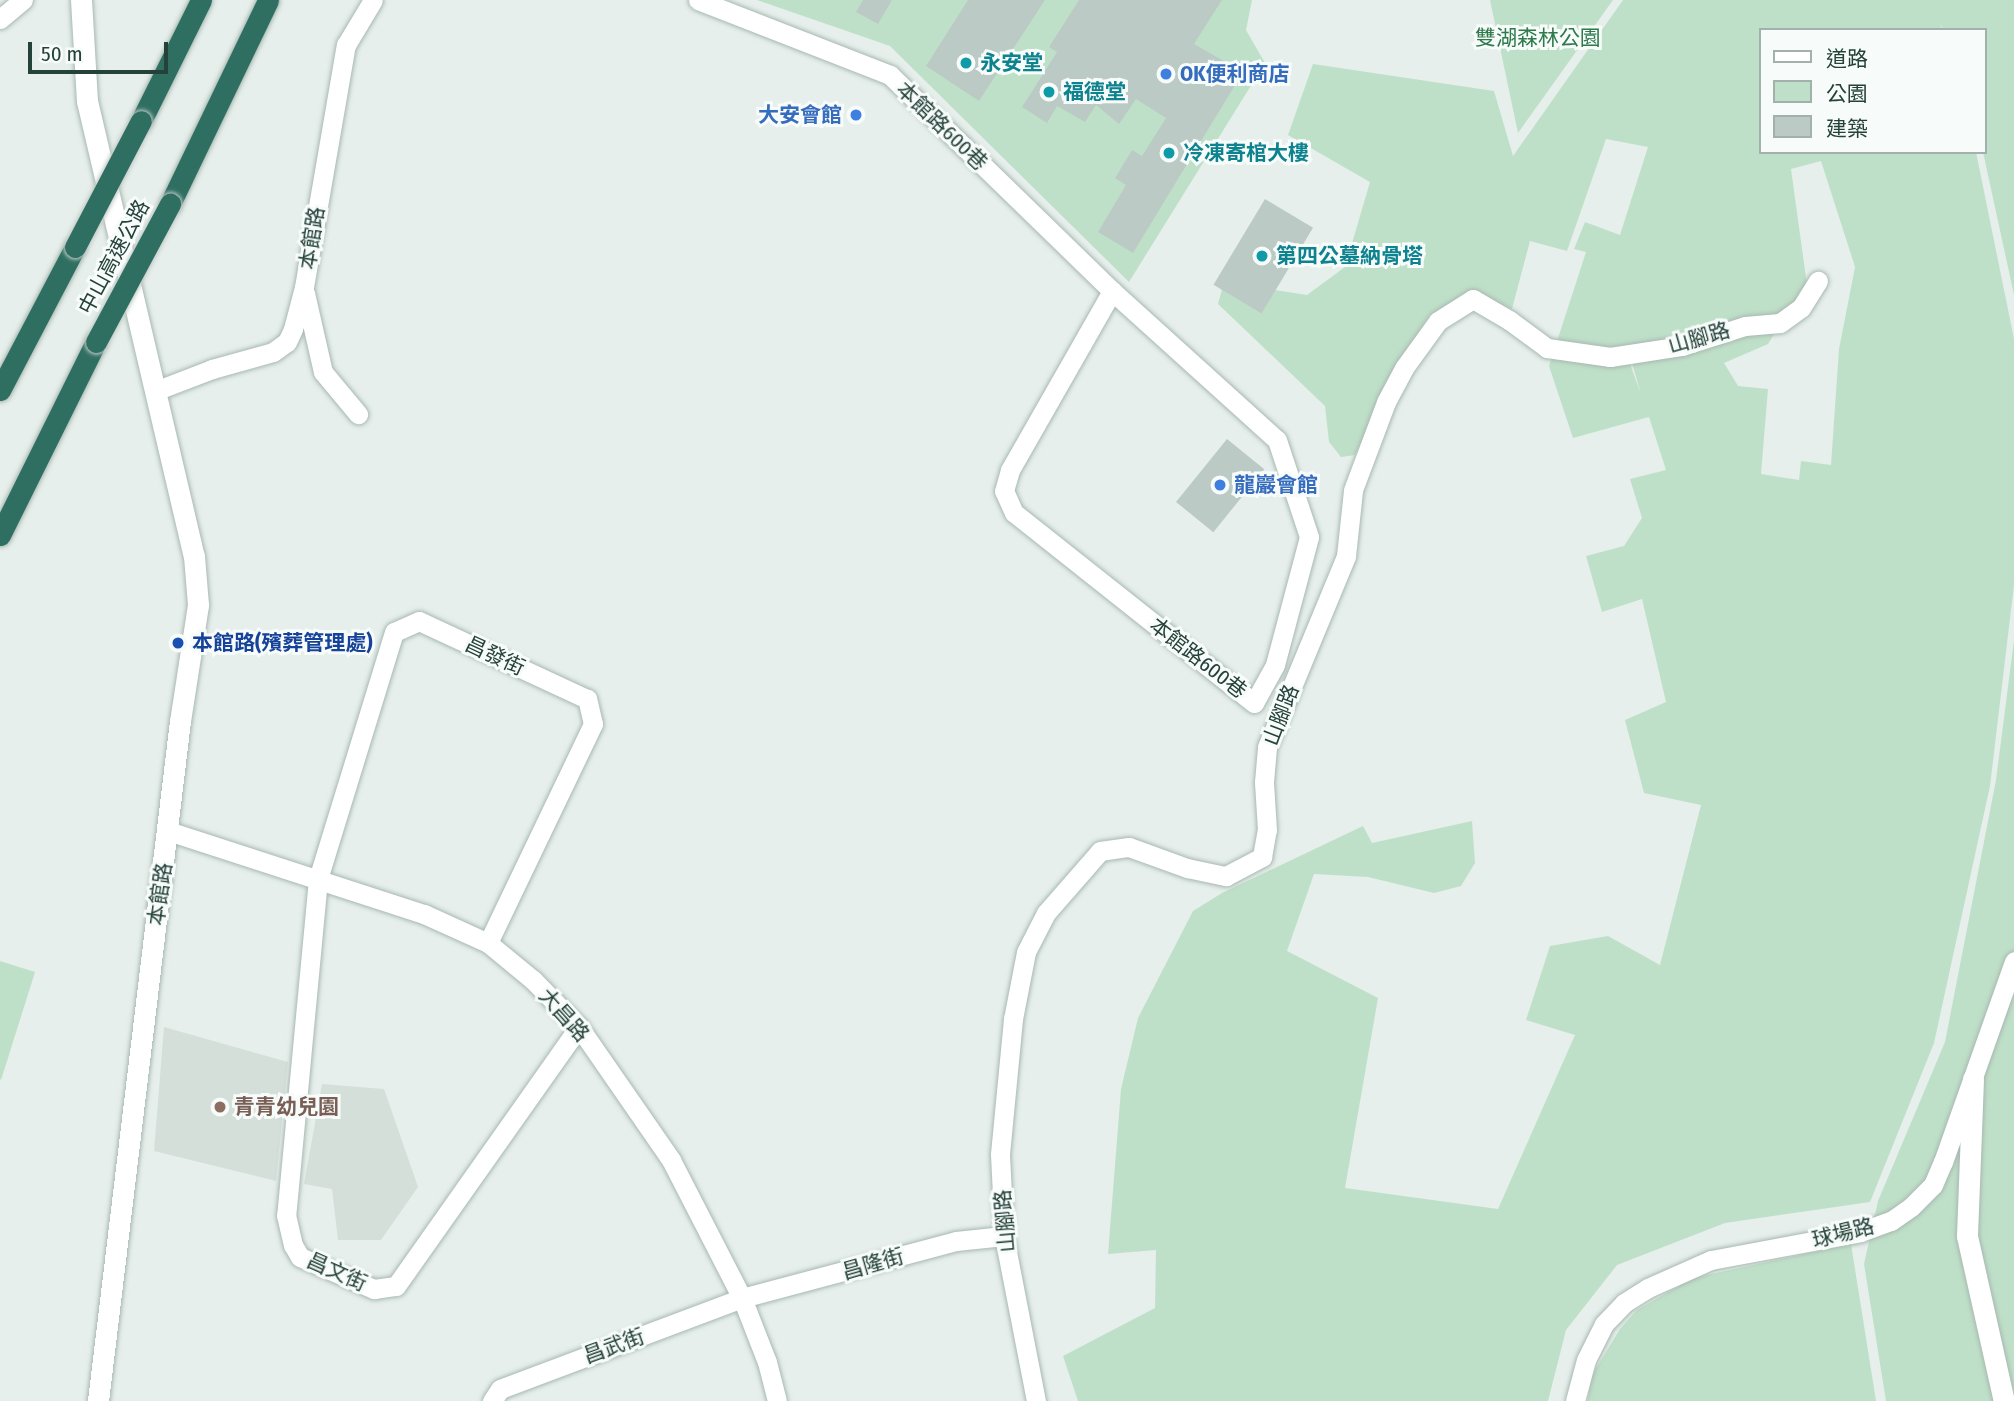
<!DOCTYPE html>
<html>
<head>
<meta charset="utf-8">
<style>
	body { margin:0 }
	#map { position:relative; width:2014px; height:1401px; overflow:hidden; background:#e6efeb; font-family:"Fira Sans Condensed","Noto Sans TC",sans-serif }
	div>[style] { position:absolute }
	.built>* { inset:0; background:#d4dfda }
	.green>* { inset:0; background:#bfe0c8 }
	.building>* { inset:0; background:#bbcac4; transform-origin:0 0 }
	.roads { filter:drop-shadow(0 0 2px #a8b8b2) drop-shadow(0 0 2px #a8b8b2) }
	.minor>* { height:19px; margin:-9.5px; padding:0 9.5px; transform-origin:9.5px; border-radius:9.5px; background:#fff }
	.tertiary>* { height:21px; margin:-10.5px; padding:0 10.5px; transform-origin:10.5px; border-radius:10.5px; background:#fff }
	.motorway>* { height:21px; margin:-10.5px; padding:0 10.5px; transform-origin:10.5px; border-radius:10.5px; background:#2f6f62 }
	.bridges { filter:drop-shadow(0 0 2px #c2cac8) drop-shadow(0 0 2px #c2cac8) }
	.motorway-bridge>* { height:21px; margin:-10.5px; padding:0 10.5px; transform-origin:10.5px; border-radius:10.5px; background:#2f6f62 }
	.dots>* { width:19px; height:19px; translate:-50% -50%; box-sizing:border-box; border:4px solid #f7fbf9; border-radius:50% }
	span { translate:-50% -50%; white-space:nowrap; text-align:center; line-height:1.15; -webkit-text-stroke:6px #f7fbf9; paint-order:stroke }
	.park-label { font-size:21px; color:#2d7a4b }
	.culture-label { font-size:21px; color:#0d838f; font-weight:700 }
	.left { translate:0 -50%; text-align:left }
	.shop-label { font-size:21px; color:#366cbe; font-weight:700 }
	.right { translate:-100% -50%; text-align:right }
	.street-label { font-size:21px; color:#24423a }
	.transit-label { font-size:21px; color:#164399; font-weight:700 }
	.education-label { font-size:21px; color:#785e54; font-weight:700 }
	.legend { position:absolute; left:1759px; top:28px; width:228px; height:126px; box-sizing:border-box; background:#f7fbf9; border:2px solid #a3b1ad; margin:0; padding:9px 12px; list-style:none; font-size:21px; color:#24423a }
	.legend li { display:flex; align-items:center; gap:14px; height:35px }
	.legend b { width:35px; border:2px solid #a3b1ad }
	.scale { position:absolute; left:28px; top:42px; width:140px; height:32px; box-sizing:border-box; border:4px solid #24423a; border-top:0; padding-left:9px; font-size:21px; line-height:24px; white-space:nowrap; color:#24423a; -webkit-text-stroke:5px #f7fbf9; paint-order:stroke }
</style>
</head>
<body>
<div id="map">
	<div class="built">
		<div style="clip-path:polygon(164px 1027px,288px 1062px,276px 1181px,154px 1151px)"></div>
		<div style="clip-path:polygon(322px 1084px,384px 1089px,418px 1187px,381px 1240px,338px 1240px,332px 1189px,304px 1184px)"></div>
	</div>
	<div class="green">
		<div style="clip-path:polygon(757px 0,1252px 0,1246px 30px,1265px 63px,1129px 282px,890px 46px)"></div>
		<div style="clip-path:polygon(1490px 0,1613px 0,1518px 133px)"></div>
		<div style="clip-path:polygon(evenodd,1623px 0,2014px 0,2014px 295px,1983px 152px,1984px 30px,1943px 30px,1940px 23px,1942px 30px,1760px 30px,1760px 152px,1976px 152px,2014px 339px,2014px 585px,1990px 786px,1934px 1043px,1870px 1202px,1725px 1223px,1617px 1265px,1566px 1330px,1548px 1401px,1078px 1401px,1063px 1356px,1155px 1308px,1156px 1250px,1108px 1254px,1121px 1089px,1138px 1018px,1193px 911px,1222px 893px,1363px 826px,1372px 843px,1472px 821px,1475px 863px,1461px 886px,1434px 893px,1368px 877px,1314px 874px,1287px 951px,1378px 998px,1345px 1188px,1498px 1209px,1575px 1035px,1526px 1020px,1550px 946px,1608px 936px,1660px 965px,1701px 805px,1644px 793px,1625px 720px,1666px 702px,1642px 599px,1602px 612px,1586px 556px,1624px 546px,1642px 518px,1630px 479px,1666px 470px,1649px 417px,1573px 438px,1549px 366px,1586px 252px,1574px 249px,1585px 222px,1620px 235px,1648px 147px,1606px 139px,1567px 251px,1530px 241px,1512px 309px,1469px 291px,1430px 315px,1400px 361px,1355px 455px,1341px 457px,1329px 442px,1325px 406px,1218px 304px,1224px 282px,1307px 295px,1345px 267px,1370px 182px,1288px 135px,1313px 64px,1494px 91px,1513px 156px,1623px 0,1821px 161px,1855px 267px,1839px 349px,1831px 465px,1801px 461px,1799px 480px,1761px 474px,1768px 389px,1738px 386px,1724px 363px,1768px 344px,1779px 326px,1630px 356px,1641px 394px,1626px 353px,1786px 316px,1807px 285px,1791px 169px,1821px 161px)"></div>
		<div style="clip-path:polygon(2014px 640px,2014px 1401px,1886px 1401px,1864px 1264px,1878px 1201px,1945px 1042px,1996px 780px)"></div>
		<div style="clip-path:polygon(0 961px,35px 972px,1px 1080px,0 1079px)"></div>
		<div style="clip-path:polygon(1851px 1244px,1876px 1401px,1588px 1401px,1592px 1375px,1620px 1329px,1637px 1310px,1693px 1278px)"></div>
	</div>
	<div class="building">
		<div style="clip-path:polygon(863px 0,892px 0,878px 24px,856px 12px)"></div>
		<div style="clip-path:polygon(968px 0,1045px 0,979px 101px,926px 66px)"></div>
		<div style="clip-path:polygon(1079px 0,1222px 0,1194px 44px,1243px 72px,1133px 253px,1098px 232px,1126px 185px,1115px 178px,1132px 150px,1142px 156px,1166px 118px,1136px 99px,1119px 124px,1096px 105px,1085px 122px,1057px 106px,1047px 123px,1022px 107px,1057px 52px,1049px 47px)"></div>
		<div style="left:1265px;top:199px;width:56px;height:100px;rotate:31deg"></div>
		<div style="left:1227px;top:439px;width:48px;height:81px;rotate:39deg"></div>
	</div>
	<div class="roads">
		<div class="minor">
			<div style="left:698px;top:0;width:206px;rotate:21.3deg"></div>
			<div style="left:890px;top:75px;width:310px;rotate:44.2deg"></div>
			<div style="left:1112px;top:291px;width:222px;rotate:42.1deg"></div>
			<div style="left:1277px;top:440px;width:102px;rotate:71.7deg"></div>
			<div style="left:1309px;top:537px;width:132px;rotate:104.9deg"></div>
			<div style="left:1275px;top:665px;width:43px;rotate:118.9deg"></div>
			<div style="left:1254px;top:703px;width:306px;rotate:-141.6deg"></div>
			<div style="left:1014px;top:513px;width:24px;rotate:-114deg"></div>
			<div style="left:1004px;top:491px;width:22px;rotate:-74deg"></div>
			<div style="left:1010px;top:470px;width:206px;rotate:-60.3deg"></div>
			<div style="left:0;top:19px;width:30px;rotate:-40deg"></div>
			<div style="left:305px;top:293px;width:81px;rotate:77.2deg"></div>
			<div style="left:323px;top:372px;width:55px;rotate:50.2deg"></div>
			<div style="left:155px;top:391px;width:61px;rotate:-21.1deg"></div>
			<div style="left:212px;top:369px;width:63px;rotate:-15.6deg"></div>
			<div style="left:273px;top:352px;width:17px;rotate:-36deg"></div>
			<div style="left:287px;top:342px;width:14px;rotate:-65deg"></div>
			<div style="left:293px;top:329px;width:43px;rotate:-75.3deg"></div>
			<div style="left:304px;top:287px;width:246px;rotate:-80.2deg"></div>
			<div style="left:346px;top:45px;width:52px;rotate:-59deg"></div>
			<div style="left:168px;top:831px;width:269px;rotate:18deg"></div>
			<div style="left:424px;top:914px;width:70px;rotate:24.4deg"></div>
			<div style="left:488px;top:943px;width:58px;rotate:39.4deg"></div>
			<div style="left:533px;top:980px;width:66px;rotate:45.6deg"></div>
			<div style="left:579px;top:1027px;width:162px;rotate:55.3deg"></div>
			<div style="left:671px;top:1160px;width:155px;rotate:62.8deg"></div>
			<div style="left:742px;top:1298px;width:69px;rotate:68.7deg"></div>
			<div style="left:767px;top:1362px;width:40px;rotate:75.6deg"></div>
			<div style="left:488px;top:943px;width:243px;rotate:-64.4deg"></div>
			<div style="left:593px;top:724px;width:26px;rotate:-103deg"></div>
			<div style="left:587px;top:699px;width:185px;rotate:-155.1deg"></div>
			<div style="left:419px;top:621px;width:27px;rotate:156deg"></div>
			<div style="left:394px;top:632px;width:258px;rotate:107.1deg"></div>
			<div style="left:318px;top:879px;width:338px;rotate:95.4deg"></div>
			<div style="left:286px;top:1215px;width:31px;rotate:77deg"></div>
			<div style="left:293px;top:1245px;width:14px;rotate:60deg"></div>
			<div style="left:300px;top:1257px;width:81px;rotate:23.4deg"></div>
			<div style="left:374px;top:1289px;width:22px;rotate:-8deg"></div>
			<div style="left:396px;top:1286px;width:317px;rotate:-54.8deg"></div>
			<div style="left:492px;top:1401px;width:14px;rotate:-56deg"></div>
			<div style="left:500px;top:1389px;width:259px;rotate:-20.6deg"></div>
			<div style="left:742px;top:1298px;width:221px;rotate:-14.9deg"></div>
			<div style="left:956px;top:1241px;width:48px;rotate:-5.9deg"></div>
			<div style="left:1036px;top:1401px;width:168px;rotate:-101deg"></div>
			<div style="left:1004px;top:1236px;width:82px;rotate:-92.8deg"></div>
			<div style="left:1000px;top:1154px;width:136px;rotate:-84.5deg"></div>
			<div style="left:1013px;top:1019px;width:68px;rotate:-79deg"></div>
			<div style="left:1026px;top:952px;width:44px;rotate:-62.9deg"></div>
			<div style="left:1046px;top:913px;width:82px;rotate:-48.9deg"></div>
			<div style="left:1100px;top:851px;width:29px;rotate:-8deg"></div>
			<div style="left:1129px;top:847px;width:62px;rotate:19.9deg"></div>
			<div style="left:1187px;top:868px;width:40px;rotate:12deg"></div>
			<div style="left:1226px;top:876px;width:41px;rotate:-27.8deg"></div>
			<div style="left:1262px;top:857px;width:27px;rotate:-80deg"></div>
			<div style="left:1267px;top:830px;width:48px;rotate:-93.6deg"></div>
			<div style="left:1264px;top:782px;width:35px;rotate:-85deg"></div>
			<div style="left:1267px;top:747px;width:207px;rotate:-67.5deg"></div>
			<div style="left:1346px;top:556px;width:66px;rotate:-83.9deg"></div>
			<div style="left:1353px;top:490px;width:94px;rotate:-69.4deg"></div>
			<div style="left:1386px;top:402px;width:38px;rotate:-62deg"></div>
			<div style="left:1404px;top:368px;width:58px;rotate:-54.1deg"></div>
			<div style="left:1438px;top:321px;width:41px;rotate:-32.2deg"></div>
			<div style="left:1473px;top:299px;width:42px;rotate:30.3deg"></div>
			<div style="left:1509px;top:320px;width:47px;rotate:36.4deg"></div>
			<div style="left:1547px;top:348px;width:64px;rotate:8.1deg"></div>
			<div style="left:1610px;top:357px;width:73px;rotate:-8.7deg"></div>
			<div style="left:1682px;top:346px;width:66px;rotate:-17.6deg"></div>
			<div style="left:1745px;top:326px;width:35px;rotate:-5deg"></div>
			<div style="left:1780px;top:323px;width:26px;rotate:-36deg"></div>
			<div style="left:1801px;top:308px;width:32px;rotate:-58deg"></div>
			<div style="left:1575px;top:1401px;width:42px;rotate:-75deg"></div>
			<div style="left:1586px;top:1360px;width:40px;rotate:-63.4deg"></div>
			<div style="left:1604px;top:1324px;width:29px;rotate:-46deg"></div>
			<div style="left:1624px;top:1303px;width:28px;rotate:-32deg"></div>
			<div style="left:1648px;top:1288px;width:69px;rotate:-24deg"></div>
			<div style="left:1711px;top:1260px;width:152px;rotate:-10.6deg"></div>
			<div style="left:1860px;top:1232px;width:33px;rotate:-20deg"></div>
			<div style="left:1891px;top:1221px;width:24px;rotate:-35deg"></div>
			<div style="left:1911px;top:1207px;width:31px;rotate:-45deg"></div>
			<div style="left:1933px;top:1185px;width:25px;rotate:-67deg"></div>
			<div style="left:1943px;top:1162px;width:213px;rotate:-70.5deg"></div>
		</div>
		<div class="tertiary">
			<div style="left:81px;top:0;width:101px;rotate:86.6deg"></div>
			<div style="left:87px;top:101px;width:467px;rotate:76.8deg"></div>
			<div style="left:194px;top:556px;width:49px;rotate:85.3deg"></div>
			<div style="left:198px;top:605px;width:117px;rotate:98.8deg"></div>
			<div style="left:180px;top:721px;width:685px;rotate:96.88deg"></div>
			<div style="left:1973px;top:1079px;width:157px;rotate:92.2deg"></div>
			<div style="left:1967px;top:1236px;width:169px;rotate:77.4deg"></div>
		</div>
		<div class="motorway">
			<div style="left:141px;top:121px;width:135px;rotate:-63.6deg"></div>
			<div style="left:170px;top:204px;width:226px;rotate:-64.3deg"></div>
			<div style="left:0;top:390px;width:161px;rotate:-62.3deg"></div>
			<div style="left:0;top:535px;width:216px;rotate:-63.6deg"></div>
		</div>
	</div>
	<div class="bridges">
		<div class="motorway-bridge">
			<div style="left:75px;top:247px;width:142px;rotate:-62.4deg"></div>
			<div style="left:96px;top:342px;width:157px;rotate:-61.8deg"></div>
		</div>
	</div>
	<div class="dots">
		<div style="left:966px;top:63px;background:#0f9aa8"></div>
		<div style="left:1166px;top:74px;background:#3f7fe0"></div>
		<div style="left:1049px;top:92px;background:#0f9aa8"></div>
		<div style="left:856px;top:115px;background:#3f7fe0"></div>
		<div style="left:1169px;top:153px;background:#0f9aa8"></div>
		<div style="left:1262px;top:256px;background:#0f9aa8"></div>
		<div style="left:1220px;top:485px;background:#3f7fe0"></div>
		<div style="left:178px;top:643px;background:#1a4fb4"></div>
		<div style="left:220px;top:1107px;background:#8d6e63"></div>
	</div>
	<div class="park-label">
		<span style="left:1538px;top:38px">雙湖森林公園</span>
	</div>
	<div class="culture-label">
		<span class="left" style="left:980px;top:63px">永安堂</span>
		<span class="left" style="left:1063px;top:92px">福德堂</span>
		<span class="left" style="left:1183px;top:153px">冷凍寄棺大樓</span>
		<span class="left" style="left:1276px;top:256px">第四公墓納骨塔</span>
	</div>
	<div class="shop-label">
		<span class="left" style="left:1180px;top:74px">OK便利商店</span>
		<span class="right" style="left:842px;top:115px">大安會館</span>
		<span class="left" style="left:1234px;top:485px">龍巖會館</span>
	</div>
	<div class="street-label">
		<span style="left:942px;top:126px;rotate:44deg">本館路600巷</span>
		<span style="left:312px;top:238px;rotate:-81deg">本館路</span>
		<span style="left:114px;top:257px;rotate:-62deg">中山高速公路</span>
		<span style="left:1699px;top:338px;rotate:-16deg">山腳路</span>
		<span style="left:495px;top:656px;rotate:25deg">昌發街</span>
		<span style="left:1198px;top:658px;rotate:38deg">本館路600巷</span>
		<span style="left:1281px;top:715px;rotate:-69deg">山腳路</span>
		<span style="left:160px;top:894px;rotate:-82deg">本館路</span>
		<span style="left:564px;top:1015px;rotate:48deg">大昌路</span>
		<span style="left:1005px;top:1221px;rotate:-95deg">山腳路</span>
		<span style="left:1843px;top:1233px;rotate:-14deg">球場路</span>
		<span style="left:873px;top:1264px;rotate:-16deg">昌隆街</span>
		<span style="left:337px;top:1272px;rotate:24deg">昌文街</span>
		<span style="left:614px;top:1346px;rotate:-20deg">昌武街</span>
	</div>
	<div class="transit-label">
		<span class="left" style="left:192px;top:643px">本館路(殯葬管理處)</span>
	</div>
	<div class="education-label">
		<span class="left" style="left:234px;top:1107px">青青幼兒園</span>
	</div>
	<ul class="legend">
	<li><b style="height:9px;background:#fff"></b>道路</li>
	<li><b style="height:19px;background:#bfe0c8"></b>公園</li>
	<li><b style="height:19px;background:#bbcac4"></b>建築</li>
	</ul>
	<div class="scale">50 m</div>
</div>
</body>
</html>
